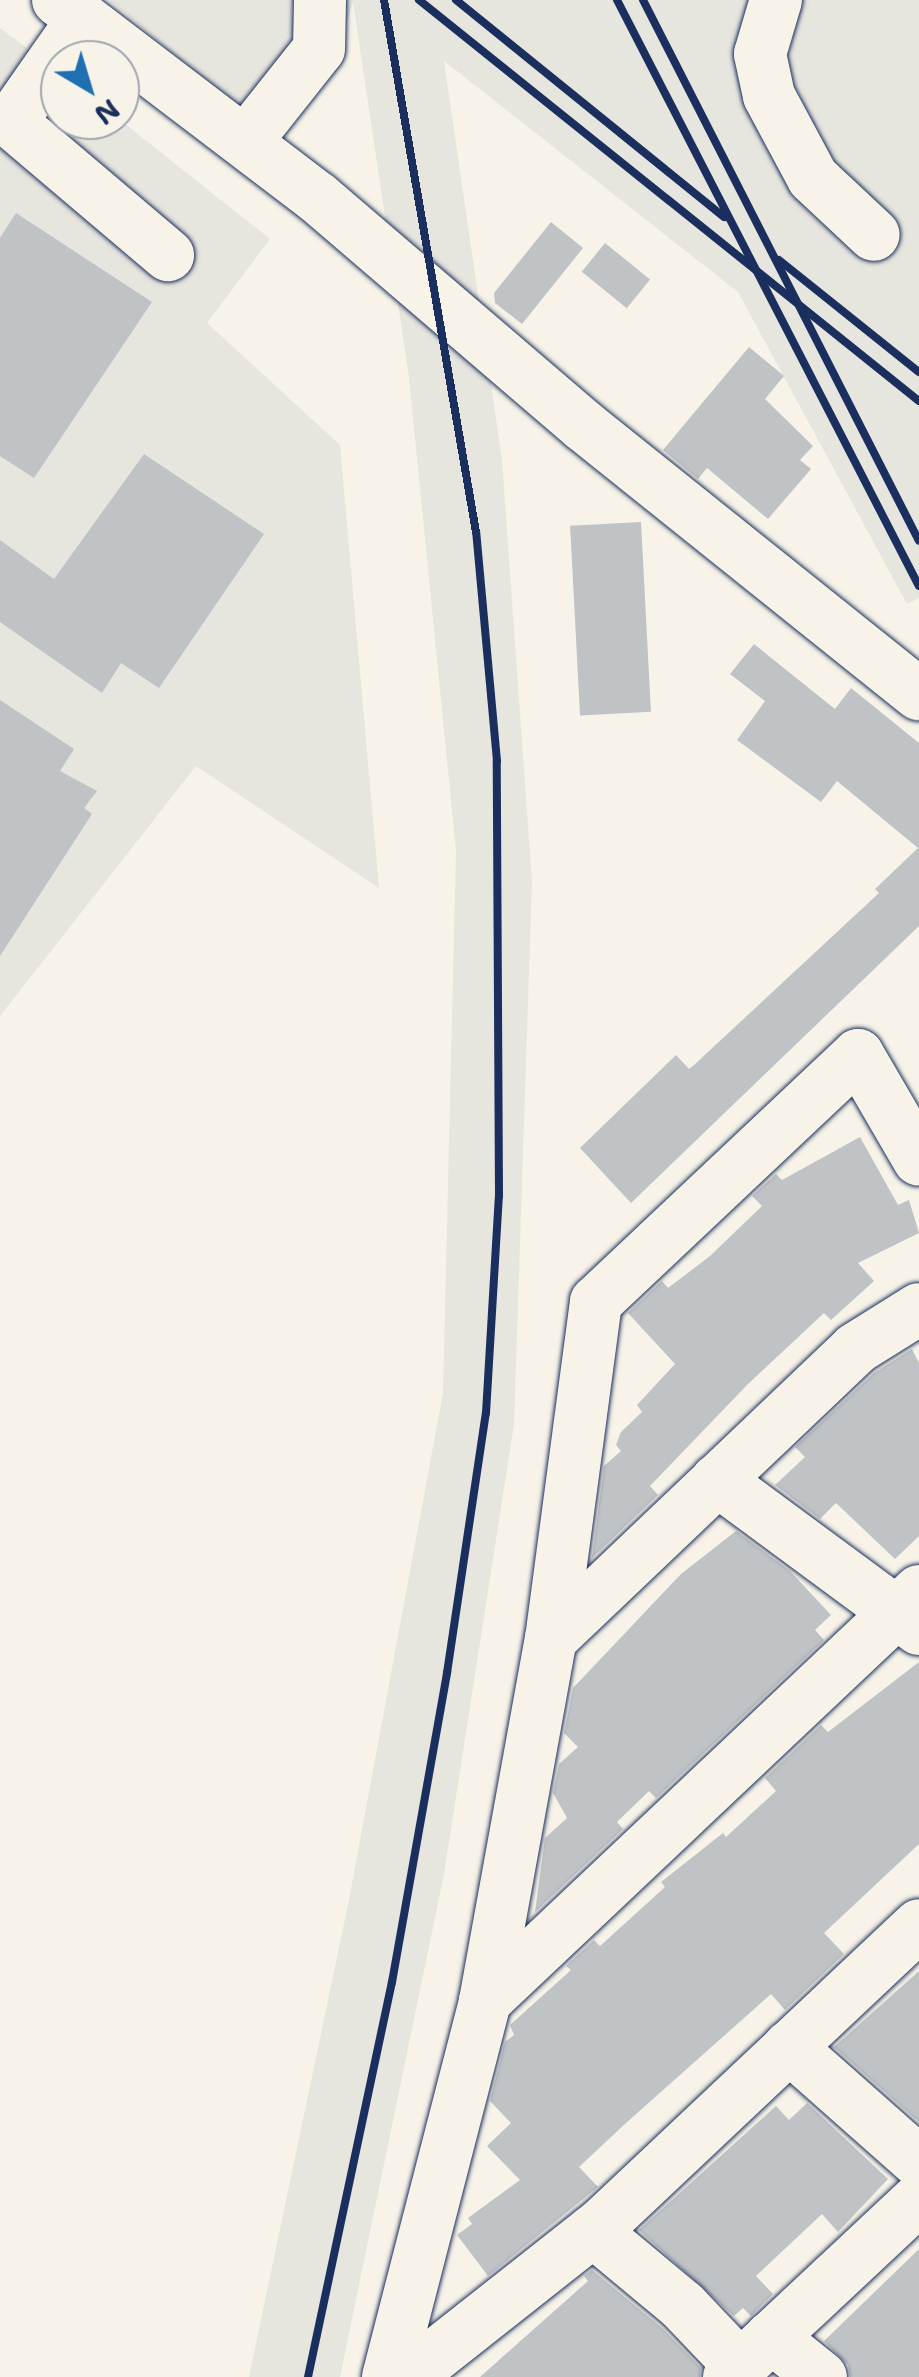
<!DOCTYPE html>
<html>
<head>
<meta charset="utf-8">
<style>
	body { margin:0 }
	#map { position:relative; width:919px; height:2377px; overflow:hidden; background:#f7f3e8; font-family:"Shantell Sans",sans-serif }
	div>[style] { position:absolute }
	.built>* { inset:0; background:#e6e5de }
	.building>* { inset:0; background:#c0c3c5; transform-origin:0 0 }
	.roads { filter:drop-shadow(0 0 2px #1b2f5e) drop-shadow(0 0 2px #1b2f5e) }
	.minor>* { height:52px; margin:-26px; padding:0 26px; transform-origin:26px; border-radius:26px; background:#f7f3e8 }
	.rail>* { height:8px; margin:-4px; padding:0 4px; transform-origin:4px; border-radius:4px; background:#1b2f5e }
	span { translate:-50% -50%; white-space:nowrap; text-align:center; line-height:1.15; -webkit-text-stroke:8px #f7f3e8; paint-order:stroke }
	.north { position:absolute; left:40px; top:40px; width:100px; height:100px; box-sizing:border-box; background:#f7f3e8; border:2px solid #9fa5b1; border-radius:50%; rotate:142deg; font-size:28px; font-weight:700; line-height:40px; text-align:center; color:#1b2f5e }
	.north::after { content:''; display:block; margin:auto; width:35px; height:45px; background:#1f6fb2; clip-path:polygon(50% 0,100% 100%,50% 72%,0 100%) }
</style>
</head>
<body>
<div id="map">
	<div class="built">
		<div style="clip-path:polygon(109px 0,919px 0,919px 598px,907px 604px,738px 292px,444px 61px,502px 460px,532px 882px,514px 1424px,444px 1874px,340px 2377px,249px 2377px,349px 1900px,443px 1393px,456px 851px,409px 377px,353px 2px,336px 59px,249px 116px)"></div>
		<div style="clip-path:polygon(0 28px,60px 73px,60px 120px,120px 120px,270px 239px,207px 323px,340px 445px,379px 888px,196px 766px,0 1016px)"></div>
	</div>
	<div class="building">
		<div style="clip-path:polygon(16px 213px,152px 302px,34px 478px,0 456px,0 238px)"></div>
		<div style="clip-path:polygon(551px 222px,583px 248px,522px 324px,495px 303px,494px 293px)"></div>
		<div style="left:605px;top:243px;width:58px;height:37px;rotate:39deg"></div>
		<div style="clip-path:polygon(749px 347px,784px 376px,765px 399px,813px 446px,800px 460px,811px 469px,768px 519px,707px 468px,698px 479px,663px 450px)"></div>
		<div style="clip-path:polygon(144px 454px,264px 534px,159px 688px,121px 663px,102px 693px,0 622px,0 540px,54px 579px)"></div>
		<div style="left:641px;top:522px;width:190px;height:71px;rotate:87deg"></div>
		<div style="clip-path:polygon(754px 644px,835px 709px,851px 688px,919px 743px,919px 926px,631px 1203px,580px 1148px,676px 1055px,689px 1069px,694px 1065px,879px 893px,875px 889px,918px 848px,837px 781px,821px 802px,737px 740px,765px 701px,730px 674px)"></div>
		<div style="clip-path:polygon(0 700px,74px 749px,60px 771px,97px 791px,84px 808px,92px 814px,0 956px)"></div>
		<div style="clip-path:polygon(860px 1137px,898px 1205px,909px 1200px,919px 1233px,858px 1263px,874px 1281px,831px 1320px,824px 1313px,748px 1384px,650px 1486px,658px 1495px,592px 1558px,604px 1466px,621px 1451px,616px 1445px,621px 1432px,642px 1412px,637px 1405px,675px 1364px,628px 1313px,662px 1281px,668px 1288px,710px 1256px,762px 1206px,752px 1196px,776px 1174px,782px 1180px)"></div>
		<div style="clip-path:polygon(912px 1349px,919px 1363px,919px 1536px,895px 1559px,836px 1503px,820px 1519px,775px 1485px,805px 1457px,795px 1447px,874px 1373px)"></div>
		<div style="clip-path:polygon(736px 1531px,790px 1571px,831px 1615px,815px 1630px,824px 1640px,656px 1798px,649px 1791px,617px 1822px,623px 1829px,535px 1912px,545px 1838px,567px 1818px,553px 1793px,559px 1764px,578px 1747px,564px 1733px,573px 1688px,681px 1574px)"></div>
		<div style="clip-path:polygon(919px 1662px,919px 1844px,824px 1933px,844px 1954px,785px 2010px,771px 1994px,626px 2123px,579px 2167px,598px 2187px,488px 2276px,457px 2235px,472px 2224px,468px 2218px,520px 2180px,487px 2146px,511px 2123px,490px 2101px,505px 2042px,514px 2035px,510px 2025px,571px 1970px,566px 1966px,594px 1940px,600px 1946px,665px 1887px,661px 1882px,723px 1833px,726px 1837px,776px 1791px,765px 1778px,821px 1725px,828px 1732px)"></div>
		<div style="clip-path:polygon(919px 1971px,919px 2122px,834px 2047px)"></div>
		<div style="clip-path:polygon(807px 2103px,888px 2179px,838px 2232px,822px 2214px,756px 2276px,773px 2294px,751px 2316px,743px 2308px,734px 2316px,639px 2230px,776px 2106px,789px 2120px)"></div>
		<div style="clip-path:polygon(919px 2249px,919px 2377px,850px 2377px,848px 2365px,824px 2341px)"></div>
		<div style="clip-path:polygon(592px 2270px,662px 2328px,701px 2368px,700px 2377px,480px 2377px,588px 2281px,584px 2276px)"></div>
	</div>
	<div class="roads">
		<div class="minor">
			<div style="left:58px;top:0;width:327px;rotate:37.3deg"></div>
			<div style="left:318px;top:198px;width:350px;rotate:40.6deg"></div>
			<div style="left:584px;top:426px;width:429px;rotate:38.7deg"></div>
			<div style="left:776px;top:0;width:56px;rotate:106.5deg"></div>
			<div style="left:760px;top:54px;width:43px;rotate:77.9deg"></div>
			<div style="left:769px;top:96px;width:93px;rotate:61.8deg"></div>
			<div style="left:813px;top:178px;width:83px;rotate:43.1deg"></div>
			<div style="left:83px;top:19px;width:126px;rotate:125deg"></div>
			<div style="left:11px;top:122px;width:206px;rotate:40.3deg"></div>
			<div style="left:246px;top:141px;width:117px;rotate:-51.6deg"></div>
			<div style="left:319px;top:49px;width:49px;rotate:-88.8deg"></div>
			<div style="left:717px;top:1480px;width:251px;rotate:36.4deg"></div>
			<div style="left:551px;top:1639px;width:420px;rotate:-43.6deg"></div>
			<div style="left:855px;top:1349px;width:75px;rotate:-32deg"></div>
			<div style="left:485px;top:2001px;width:597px;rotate:-43.37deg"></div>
			<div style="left:789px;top:2047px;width:174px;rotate:41.5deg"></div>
			<div style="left:593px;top:2231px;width:117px;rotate:39.8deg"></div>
			<div style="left:683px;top:2306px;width:83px;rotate:46.5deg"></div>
			<div style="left:771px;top:2337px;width:64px;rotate:38.7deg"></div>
			<div style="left:388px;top:2377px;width:388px;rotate:-75.5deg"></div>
			<div style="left:485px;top:2001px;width:368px;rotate:-79.7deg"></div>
			<div style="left:551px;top:1639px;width:340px;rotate:-82.4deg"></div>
			<div style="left:596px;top:1302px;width:360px;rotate:-43.3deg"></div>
			<div style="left:858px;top:1055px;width:121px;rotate:59.8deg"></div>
			<div style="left:408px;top:2377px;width:248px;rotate:-38.3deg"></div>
			<div style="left:603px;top:2223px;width:434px;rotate:-43.3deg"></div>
			<div style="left:729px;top:2377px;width:260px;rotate:-43.1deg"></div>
		</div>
	</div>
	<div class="rail">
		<div style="left:419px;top:0;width:641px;rotate:38.73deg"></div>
		<div style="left:456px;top:0;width:345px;rotate:39deg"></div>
		<div style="left:617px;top:0;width:659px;rotate:62.74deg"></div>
		<div style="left:643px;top:0;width:607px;rotate:62.97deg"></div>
		<div style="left:779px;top:260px;width:179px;rotate:38.7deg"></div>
		<div style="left:308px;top:2377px;width:404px;rotate:-78deg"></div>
		<div style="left:392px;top:1982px;width:314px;rotate:-79.9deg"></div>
		<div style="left:447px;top:1673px;width:263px;rotate:-81.5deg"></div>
		<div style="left:486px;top:1413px;width:217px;rotate:-86.6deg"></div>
		<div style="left:499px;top:1196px;width:435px;rotate:-90.3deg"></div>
		<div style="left:497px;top:761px;width:230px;rotate:-95.2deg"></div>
		<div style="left:476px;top:532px;width:540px;rotate:-99.81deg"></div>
	</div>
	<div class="north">N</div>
</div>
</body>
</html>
